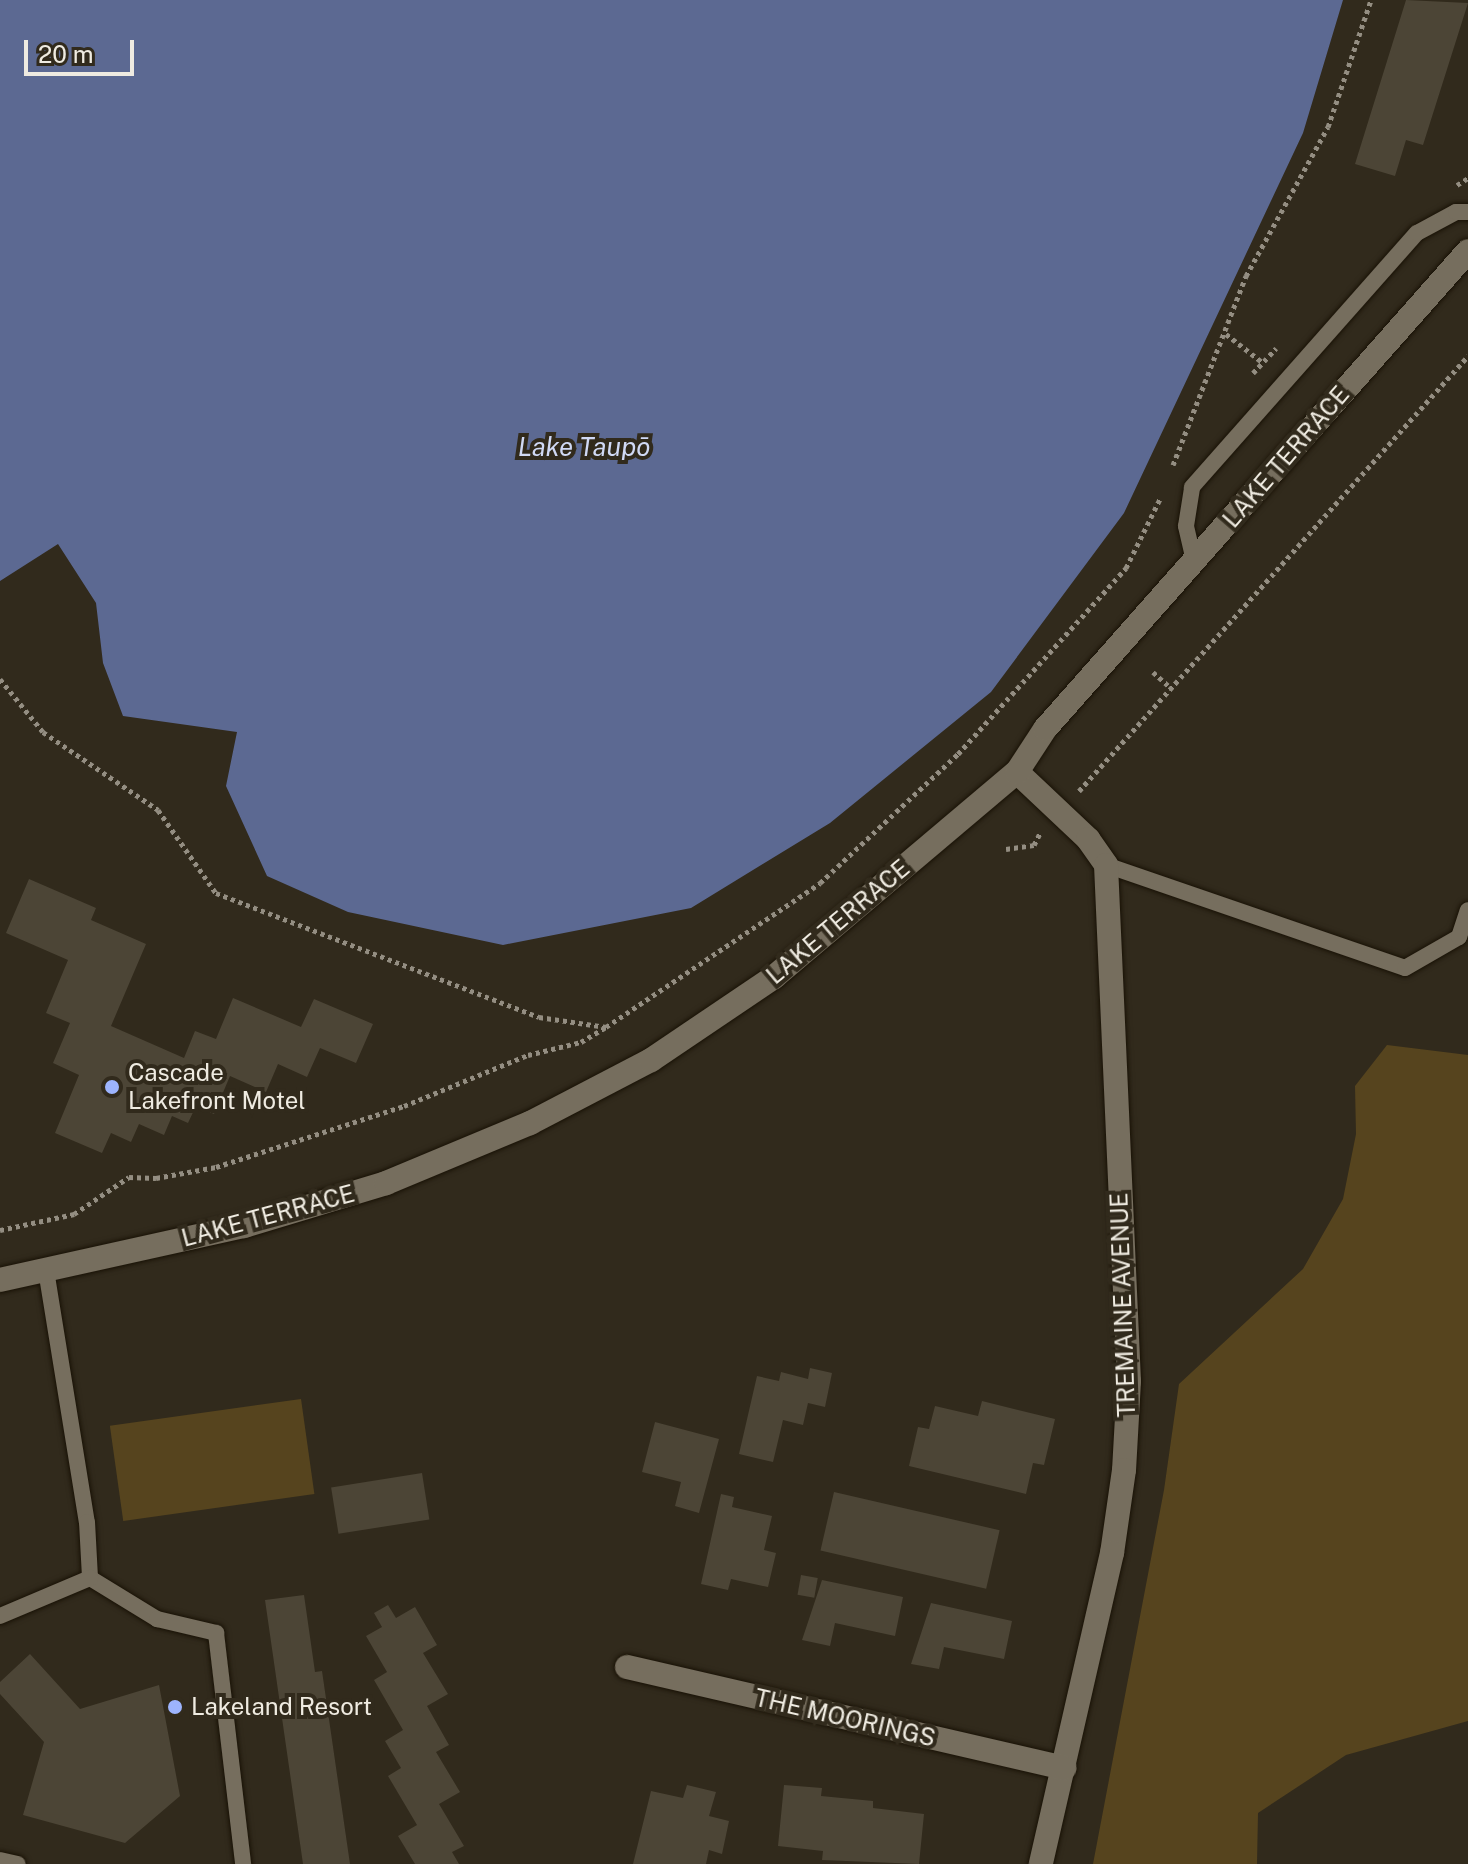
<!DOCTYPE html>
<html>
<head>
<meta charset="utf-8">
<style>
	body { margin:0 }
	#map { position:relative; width:1468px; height:1864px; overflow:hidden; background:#312a1c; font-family:"Public Sans",sans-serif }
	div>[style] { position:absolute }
	.green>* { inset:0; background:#56441e; transform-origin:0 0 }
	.water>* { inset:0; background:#5c6992 }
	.building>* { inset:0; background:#4c4536; transform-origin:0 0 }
	.path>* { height:5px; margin-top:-2.5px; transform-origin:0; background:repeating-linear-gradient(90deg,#948e82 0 4px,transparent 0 8px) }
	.roads { filter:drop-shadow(0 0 2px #191206) drop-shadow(0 0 2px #191206) }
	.service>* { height:16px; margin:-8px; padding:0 8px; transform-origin:8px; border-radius:8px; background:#766e5e }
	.minor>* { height:24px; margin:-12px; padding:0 12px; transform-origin:12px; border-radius:12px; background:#766e5e }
	.secondary>* { height:24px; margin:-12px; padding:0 12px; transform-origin:12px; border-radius:12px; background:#766e5e }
	.dots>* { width:22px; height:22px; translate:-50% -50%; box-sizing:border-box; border:4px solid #312a1c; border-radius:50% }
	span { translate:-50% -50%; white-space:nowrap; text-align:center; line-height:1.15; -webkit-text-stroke:8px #312a1c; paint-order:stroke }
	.street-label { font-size:24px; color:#efebe1 }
	.poi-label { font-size:24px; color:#efebe1 }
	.left { translate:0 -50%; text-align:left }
	.water-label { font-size:26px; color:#d0d9f5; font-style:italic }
	.scale { position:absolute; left:24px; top:40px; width:110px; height:36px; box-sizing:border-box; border:4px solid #efebe1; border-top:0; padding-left:10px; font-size:24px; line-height:28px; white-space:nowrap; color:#efebe1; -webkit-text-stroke:6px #312a1c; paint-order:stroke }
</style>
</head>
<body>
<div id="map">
	<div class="green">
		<div style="clip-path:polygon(1387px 1045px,1468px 1055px,1468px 1721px,1346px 1755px,1258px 1813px,1257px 1864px,1093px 1864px,1164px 1490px,1179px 1384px,1303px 1269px,1343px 1199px,1356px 1134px,1355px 1086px)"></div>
		<div style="left:301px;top:1399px;width:96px;height:193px;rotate:82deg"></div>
	</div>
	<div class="water">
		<div style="clip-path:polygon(0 0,1343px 0,1303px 133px,1124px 513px,991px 692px,830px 823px,691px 908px,503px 945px,348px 912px,267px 876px,226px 786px,237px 732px,123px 716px,103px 663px,96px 603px,58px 544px,0 581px)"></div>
	</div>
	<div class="building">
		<div style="clip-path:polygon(1406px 0,1468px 3px,1423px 145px,1406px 140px,1395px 176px,1355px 164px)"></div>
		<div style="clip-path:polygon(29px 879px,96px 908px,91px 920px,146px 944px,111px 1026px,184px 1058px,195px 1031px,216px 1039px,233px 998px,301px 1027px,314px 999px,373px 1024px,356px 1063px,320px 1048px,307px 1077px,278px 1064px,266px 1092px,230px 1076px,214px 1114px,196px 1106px,188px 1123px,172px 1116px,164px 1135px,139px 1124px,131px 1142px,111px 1133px,102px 1153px,55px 1133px,79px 1075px,53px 1063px,70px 1023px,46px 1013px,68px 960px,6px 933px)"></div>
		<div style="clip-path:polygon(810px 1368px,832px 1373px,825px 1407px,808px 1403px,803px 1425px,783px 1420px,773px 1462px,739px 1454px,757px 1376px,779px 1381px,781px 1372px,808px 1379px)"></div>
		<div style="clip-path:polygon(982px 1401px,1055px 1419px,1044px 1465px,1033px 1463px,1026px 1494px,909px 1466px,918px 1427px,929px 1429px,935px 1406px,978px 1416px)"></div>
		<div style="clip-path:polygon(655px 1422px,719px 1439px,699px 1513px,675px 1506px,681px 1482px,642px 1472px)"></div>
		<div style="left:422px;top:1473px;width:47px;height:92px;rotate:81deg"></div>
		<div style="left:834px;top:1492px;width:170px;height:60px;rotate:13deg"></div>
		<div style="clip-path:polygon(721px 1494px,734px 1497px,732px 1507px,772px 1516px,764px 1550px,776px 1553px,768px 1587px,731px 1579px,728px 1590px,701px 1584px)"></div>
		<div style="left:801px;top:1575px;width:17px;height:20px;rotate:10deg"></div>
		<div style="clip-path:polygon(822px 1580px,903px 1597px,895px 1636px,835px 1623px,830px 1646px,802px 1640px)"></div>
		<div style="clip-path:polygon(304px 1595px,315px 1672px,322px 1671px,350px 1864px,303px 1864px,265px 1600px)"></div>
		<div style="clip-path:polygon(931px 1603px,1012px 1621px,1004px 1659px,944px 1647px,939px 1669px,911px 1664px)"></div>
		<div style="clip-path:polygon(388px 1605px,396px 1618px,415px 1607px,437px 1645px,423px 1653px,448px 1694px,427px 1706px,449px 1745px,436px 1752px,460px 1792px,439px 1804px,464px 1846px,452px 1852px,459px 1864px,415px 1864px,398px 1836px,417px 1825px,388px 1776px,401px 1768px,385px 1741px,403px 1730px,374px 1680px,387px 1672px,366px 1636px,382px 1627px,374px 1613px)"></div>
		<div style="clip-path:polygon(30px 1654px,80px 1709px,159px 1685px,180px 1796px,125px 1843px,23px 1815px,44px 1742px,0 1694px,0 1682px)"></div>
		<div style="clip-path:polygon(687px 1785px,716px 1792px,709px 1816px,729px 1821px,722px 1854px,709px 1850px,706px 1864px,633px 1864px,651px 1791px,683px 1798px)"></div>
		<div style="clip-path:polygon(784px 1785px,822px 1788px,821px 1796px,873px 1801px,873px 1808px,924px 1814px,919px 1864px,822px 1860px,823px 1851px,778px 1846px)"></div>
	</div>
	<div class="path">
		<div style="left:1457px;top:185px;width:13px;rotate:-32deg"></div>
		<div style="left:1226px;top:334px;width:46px;rotate:37.9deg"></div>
		<div style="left:1253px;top:373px;width:34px;rotate:-47deg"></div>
		<div style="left:1173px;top:465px;width:203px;rotate:-68.9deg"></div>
		<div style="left:1246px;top:276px;width:170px;rotate:-61.2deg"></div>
		<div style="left:1328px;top:127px;width:134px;rotate:-71.3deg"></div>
		<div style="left:1153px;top:672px;width:25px;rotate:42deg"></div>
		<div style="left:0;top:679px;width:68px;rotate:50.9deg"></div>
		<div style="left:43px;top:732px;width:139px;rotate:34.1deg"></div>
		<div style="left:158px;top:810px;width:101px;rotate:55.1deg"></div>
		<div style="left:216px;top:893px;width:346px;rotate:21deg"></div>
		<div style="left:539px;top:1017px;width:68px;rotate:8.5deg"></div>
		<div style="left:606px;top:1027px;width:258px;rotate:-33.9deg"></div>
		<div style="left:820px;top:883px;width:189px;rotate:-43.1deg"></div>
		<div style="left:958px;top:754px;width:251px;rotate:-47.9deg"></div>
		<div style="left:1126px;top:568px;width:79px;rotate:-63.8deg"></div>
		<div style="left:1079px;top:791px;width:584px;rotate:-48.2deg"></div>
		<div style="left:1006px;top:849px;width:28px;rotate:-8deg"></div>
		<div style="left:1034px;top:845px;width:13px;rotate:-63deg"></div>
		<div style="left:0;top:1230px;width:76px;rotate:-12.2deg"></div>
		<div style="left:74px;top:1214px;width:66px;rotate:-33.9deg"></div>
		<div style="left:129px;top:1177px;width:27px;rotate:2deg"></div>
		<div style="left:156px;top:1178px;width:61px;rotate:-10.4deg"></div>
		<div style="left:216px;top:1167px;width:198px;rotate:-18deg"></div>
		<div style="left:404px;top:1106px;width:134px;rotate:-22.4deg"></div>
		<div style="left:528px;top:1055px;width:55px;rotate:-13.8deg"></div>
		<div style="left:581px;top:1042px;width:29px;rotate:-31deg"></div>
	</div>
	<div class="roads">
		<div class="service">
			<div style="left:1194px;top:561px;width:36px;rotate:-103deg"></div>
			<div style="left:1186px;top:526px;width:39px;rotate:-81deg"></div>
			<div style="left:1192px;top:487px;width:339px;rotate:-48.5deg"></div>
			<div style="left:1417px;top:233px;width:44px;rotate:-28.3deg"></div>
			<div style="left:1456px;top:212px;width:12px"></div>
			<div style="left:1106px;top:865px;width:316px;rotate:19deg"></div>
			<div style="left:1405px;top:968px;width:62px;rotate:-29.9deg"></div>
			<div style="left:1459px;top:937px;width:28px;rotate:-72deg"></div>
			<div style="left:46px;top:1270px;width:255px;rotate:80.8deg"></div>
			<div style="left:87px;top:1522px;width:56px;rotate:86.9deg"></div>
			<div style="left:90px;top:1578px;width:79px;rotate:31.5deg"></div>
			<div style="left:157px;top:1619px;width:61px;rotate:13.3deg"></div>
			<div style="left:216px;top:1633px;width:233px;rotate:83.3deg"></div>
			<div style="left:0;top:1616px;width:98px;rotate:-22.9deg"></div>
			<div style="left:0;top:1860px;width:18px;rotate:13deg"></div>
		</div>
		<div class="minor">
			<div style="left:1017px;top:772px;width:98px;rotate:43.3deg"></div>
			<div style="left:1088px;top:839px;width:32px;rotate:55deg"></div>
			<div style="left:1106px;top:865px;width:517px;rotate:87.45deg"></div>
			<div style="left:1129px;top:1381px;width:89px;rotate:93.2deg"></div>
			<div style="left:1124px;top:1470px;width:84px;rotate:98.2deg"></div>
			<div style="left:1112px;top:1553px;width:319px;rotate:102.9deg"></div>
			<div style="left:627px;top:1667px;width:449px;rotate:13deg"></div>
		</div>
		<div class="secondary">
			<div style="left:0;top:1280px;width:250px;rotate:-12.5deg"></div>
			<div style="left:244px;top:1226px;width:148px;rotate:-16.8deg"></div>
			<div style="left:386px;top:1183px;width:156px;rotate:-22.6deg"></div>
			<div style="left:530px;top:1123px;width:136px;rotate:-27.5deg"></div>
			<div style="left:651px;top:1060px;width:148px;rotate:-34deg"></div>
			<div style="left:774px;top:977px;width:318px;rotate:-40.2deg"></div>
			<div style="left:1017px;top:772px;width:51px;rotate:-56.9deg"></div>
			<div style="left:1045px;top:729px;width:638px;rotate:-48.49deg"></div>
		</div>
	</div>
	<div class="dots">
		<div style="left:112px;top:1087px;background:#9db4fd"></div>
		<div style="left:175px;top:1707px;background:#9db4fd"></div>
	</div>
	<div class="street-label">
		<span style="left:1286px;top:457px;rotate:-49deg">LAKE TERRACE</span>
		<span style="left:838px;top:922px;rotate:-40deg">LAKE TERRACE</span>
		<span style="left:268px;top:1216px;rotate:-15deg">LAKE TERRACE</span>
		<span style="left:1123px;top:1305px;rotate:-92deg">TREMAINE AVENUE</span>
		<span style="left:845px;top:1718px;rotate:13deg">THE MOORINGS</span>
	</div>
	<div class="poi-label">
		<span class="left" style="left:128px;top:1087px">Cascade<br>Lakefront Motel</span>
		<span class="left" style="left:191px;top:1707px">Lakeland Resort</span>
	</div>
	<div class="water-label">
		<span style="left:584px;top:447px">Lake Taupō</span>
	</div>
	<div class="scale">20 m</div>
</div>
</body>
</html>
